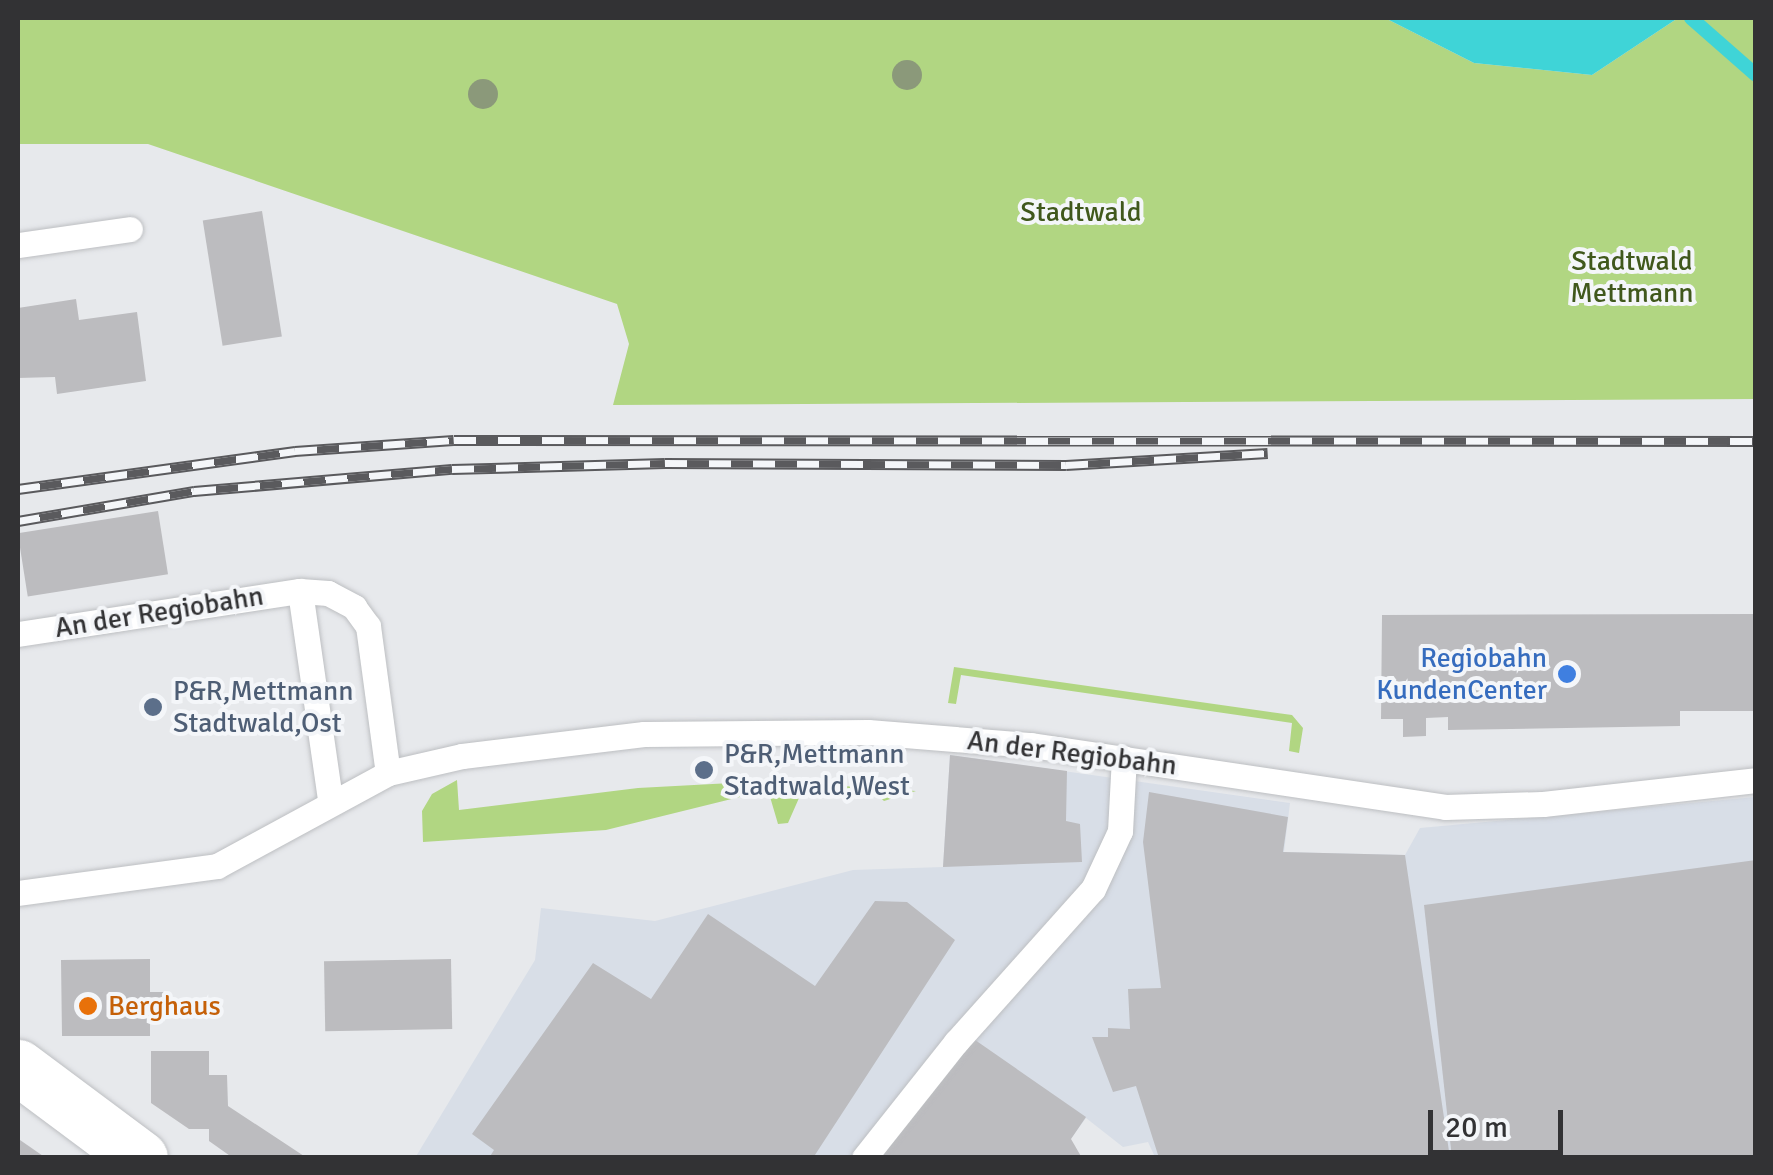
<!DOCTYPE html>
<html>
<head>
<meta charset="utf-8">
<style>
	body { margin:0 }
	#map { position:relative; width:1773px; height:1175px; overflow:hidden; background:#e7e9ec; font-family:Signika,sans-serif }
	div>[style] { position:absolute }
	.built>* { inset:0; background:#d8dee7 }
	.green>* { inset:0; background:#b1d682 }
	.water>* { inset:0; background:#3fd4d7 }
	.stream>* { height:14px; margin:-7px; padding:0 7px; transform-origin:7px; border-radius:7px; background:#3fd4d7 }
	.building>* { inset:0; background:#bcbcbf; transform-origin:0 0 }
	.roads { filter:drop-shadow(0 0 2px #bdbfc2) drop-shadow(0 0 2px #bdbfc2) }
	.service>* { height:25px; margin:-12.5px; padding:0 12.5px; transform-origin:12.5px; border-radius:12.5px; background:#fff }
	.tertiary>* { height:55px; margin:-27.5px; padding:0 27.5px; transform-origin:27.5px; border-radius:27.5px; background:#fff }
	.rail>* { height:11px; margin-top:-5.5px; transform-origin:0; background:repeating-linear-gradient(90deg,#f4f6f9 0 22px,#5a5a5d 0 44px); box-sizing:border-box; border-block:2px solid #5a5a5d }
	.trees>* { width:30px; height:30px; margin:-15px; border-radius:50%; background:#8b997a }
	.dots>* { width:28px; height:28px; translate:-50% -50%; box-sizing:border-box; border:5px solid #f4f6f9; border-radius:50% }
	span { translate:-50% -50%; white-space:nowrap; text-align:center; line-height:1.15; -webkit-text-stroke:8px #f4f6f9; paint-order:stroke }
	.park-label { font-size:28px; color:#40581c }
	.street-label { font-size:28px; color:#323234 }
	.shop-label { font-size:28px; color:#366cbe }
	.right { translate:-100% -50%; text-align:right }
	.service-label { font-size:28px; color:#4e5e75 }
	.left { translate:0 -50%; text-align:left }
	.food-label { font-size:28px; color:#c56008 }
	.frame { position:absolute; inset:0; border:20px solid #323234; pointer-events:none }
	.scale { position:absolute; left:1428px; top:1110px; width:135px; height:45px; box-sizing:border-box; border:5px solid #323234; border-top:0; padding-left:12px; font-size:30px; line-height:35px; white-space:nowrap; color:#323234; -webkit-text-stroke:8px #f4f6f9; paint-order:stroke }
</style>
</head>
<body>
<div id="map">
	<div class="built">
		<div style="clip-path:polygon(950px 755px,1290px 803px,1284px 852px,1405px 855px,1420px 828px,1755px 797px,1755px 1157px,1155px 1157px,1148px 1142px,1123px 1147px,1086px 1118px,1057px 1157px,415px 1158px,535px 960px,541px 908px,655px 921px,853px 870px,943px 867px)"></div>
	</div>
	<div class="green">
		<div style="clip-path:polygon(18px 18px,1385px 18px,1474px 63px,1592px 75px,1678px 18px,1755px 18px,1755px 399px,613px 405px,629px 344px,617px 304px,148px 144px,18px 144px)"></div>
		<div style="clip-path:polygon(954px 667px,1292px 715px,1303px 728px,1299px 753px,1289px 751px,1292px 723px,961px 675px,956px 704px,948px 703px)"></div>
		<div style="clip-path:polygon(457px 780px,459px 810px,638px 788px,770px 781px,916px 791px,884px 801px,874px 791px,844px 798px,803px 789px,788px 823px,778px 824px,768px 790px,606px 830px,423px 842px,422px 811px,432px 794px)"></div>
	</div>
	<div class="water">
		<div style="clip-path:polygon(1385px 18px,1678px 18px,1592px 75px,1474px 63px)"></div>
	</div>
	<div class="stream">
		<div style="left:1691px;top:18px;width:86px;rotate:41.2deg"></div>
	</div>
	<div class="building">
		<div style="left:262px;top:211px;width:127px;height:60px;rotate:81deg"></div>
		<div style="clip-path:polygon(76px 299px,79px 320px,137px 312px,146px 381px,57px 394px,55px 377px,18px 378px,18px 308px)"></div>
		<div style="left:158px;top:511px;width:64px;height:142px;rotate:81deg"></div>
		<div style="clip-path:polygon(1756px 614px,1756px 711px,1680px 711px,1680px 726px,1448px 730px,1448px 717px,1426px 718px,1426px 736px,1403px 737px,1403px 719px,1381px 719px,1382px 615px)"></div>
		<div style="clip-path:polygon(950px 755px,1067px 771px,1066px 821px,1080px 824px,1082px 862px,943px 867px)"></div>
		<div style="clip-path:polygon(1149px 792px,1288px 817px,1283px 852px,1405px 855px,1450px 1158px,1159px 1158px,1136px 1086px,1113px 1092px,1092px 1037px,1108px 1037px,1108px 1028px,1130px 1029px,1128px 989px,1161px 988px,1143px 842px)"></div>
		<div style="clip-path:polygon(1756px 860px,1756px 1158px,1452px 1158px,1424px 905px)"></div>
		<div style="clip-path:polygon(875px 901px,907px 902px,955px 940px,813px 1158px,489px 1158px,494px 1150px,472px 1134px,593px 963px,651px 999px,708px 914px,815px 986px)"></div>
		<div style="clip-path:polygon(150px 959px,150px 992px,165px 992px,166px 1017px,150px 1017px,150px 1036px,62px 1036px,61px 960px)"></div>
		<div style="left:451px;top:959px;width:70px;height:127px;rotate:89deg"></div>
		<div style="clip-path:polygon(965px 1033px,1086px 1117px,1071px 1139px,1082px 1158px,876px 1158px)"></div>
		<div style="clip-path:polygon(151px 1051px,209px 1051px,209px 1075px,227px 1075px,228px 1106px,307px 1158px,233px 1158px,209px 1141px,209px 1129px,189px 1129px,151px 1103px)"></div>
		<div style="clip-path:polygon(20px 1140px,46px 1158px,18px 1158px)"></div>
	</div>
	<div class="roads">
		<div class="service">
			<div style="left:18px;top:245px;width:113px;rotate:-8.1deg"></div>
			<div style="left:300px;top:591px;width:211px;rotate:81.8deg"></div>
			<div style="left:18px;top:634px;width:285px;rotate:-8.7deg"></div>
			<div style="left:300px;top:591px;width:28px;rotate:4deg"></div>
			<div style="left:328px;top:593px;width:30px;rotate:28deg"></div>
			<div style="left:354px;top:607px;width:24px;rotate:54deg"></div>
			<div style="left:368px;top:626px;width:148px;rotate:82.3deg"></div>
			<div style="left:18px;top:893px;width:201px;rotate:-7.7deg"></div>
			<div style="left:217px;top:866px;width:195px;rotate:-28.5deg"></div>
			<div style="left:388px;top:773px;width:76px;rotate:-12.9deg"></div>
			<div style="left:462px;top:756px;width:183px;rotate:-6.9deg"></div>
			<div style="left:644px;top:734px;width:224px;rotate:-0.5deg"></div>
			<div style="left:868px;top:732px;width:164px;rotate:4.6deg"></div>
			<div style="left:1031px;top:745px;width:419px;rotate:8.5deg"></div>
			<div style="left:1445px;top:807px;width:98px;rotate:-1.8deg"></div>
			<div style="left:1543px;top:804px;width:214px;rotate:-6.4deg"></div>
			<div style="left:864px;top:1158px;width:148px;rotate:-51.6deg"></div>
			<div style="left:956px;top:1042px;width:205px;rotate:-48.2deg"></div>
			<div style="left:1093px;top:889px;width:64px;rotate:-65deg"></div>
			<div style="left:1120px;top:831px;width:73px;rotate:-86.9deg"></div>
		</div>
		<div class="tertiary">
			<div style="left:18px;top:1067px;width:152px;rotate:36.7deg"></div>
		</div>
	</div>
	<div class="rail">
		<div style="left:18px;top:489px;width:280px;rotate:-7.8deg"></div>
		<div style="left:295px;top:451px;width:159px;rotate:-4deg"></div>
		<div style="left:454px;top:440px;width:1302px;rotate:0.04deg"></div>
		<div style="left:18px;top:521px;width:179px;rotate:-9.7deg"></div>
		<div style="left:194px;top:491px;width:259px;rotate:-4.9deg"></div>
		<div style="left:452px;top:469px;width:213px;rotate:-1.6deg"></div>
		<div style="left:665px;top:463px;width:401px;rotate:0.3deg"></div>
		<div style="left:1066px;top:465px;width:202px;rotate:-3.4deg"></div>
	</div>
	<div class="trees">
		<div style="left:907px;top:75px"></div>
		<div style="left:483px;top:94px"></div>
	</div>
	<div class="dots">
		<div style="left:1567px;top:674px;background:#3f7fe0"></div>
		<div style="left:153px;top:707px;background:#5c6f8a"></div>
		<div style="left:704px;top:770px;background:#5c6f8a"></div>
		<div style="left:88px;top:1006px;background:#e8710a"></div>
	</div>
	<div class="park-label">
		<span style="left:1081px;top:212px">Stadtwald</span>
		<span style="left:1632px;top:277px">Stadtwald<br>Mettmann</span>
	</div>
	<div class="street-label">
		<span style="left:159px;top:612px;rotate:-9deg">An der Regiobahn</span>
		<span style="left:1072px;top:753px;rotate:7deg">An der Regiobahn</span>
	</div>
	<div class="shop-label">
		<span class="right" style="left:1547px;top:674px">Regiobahn<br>KundenCenter</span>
	</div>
	<div class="service-label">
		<span class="left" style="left:173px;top:707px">P&amp;R,Mettmann<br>Stadtwald,Ost</span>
		<span class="left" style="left:724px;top:770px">P&amp;R,Mettmann<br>Stadtwald,West</span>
	</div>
	<div class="food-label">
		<span class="left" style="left:108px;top:1006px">Berghaus</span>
	</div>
	<div class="frame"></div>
	<div class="scale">20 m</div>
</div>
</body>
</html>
